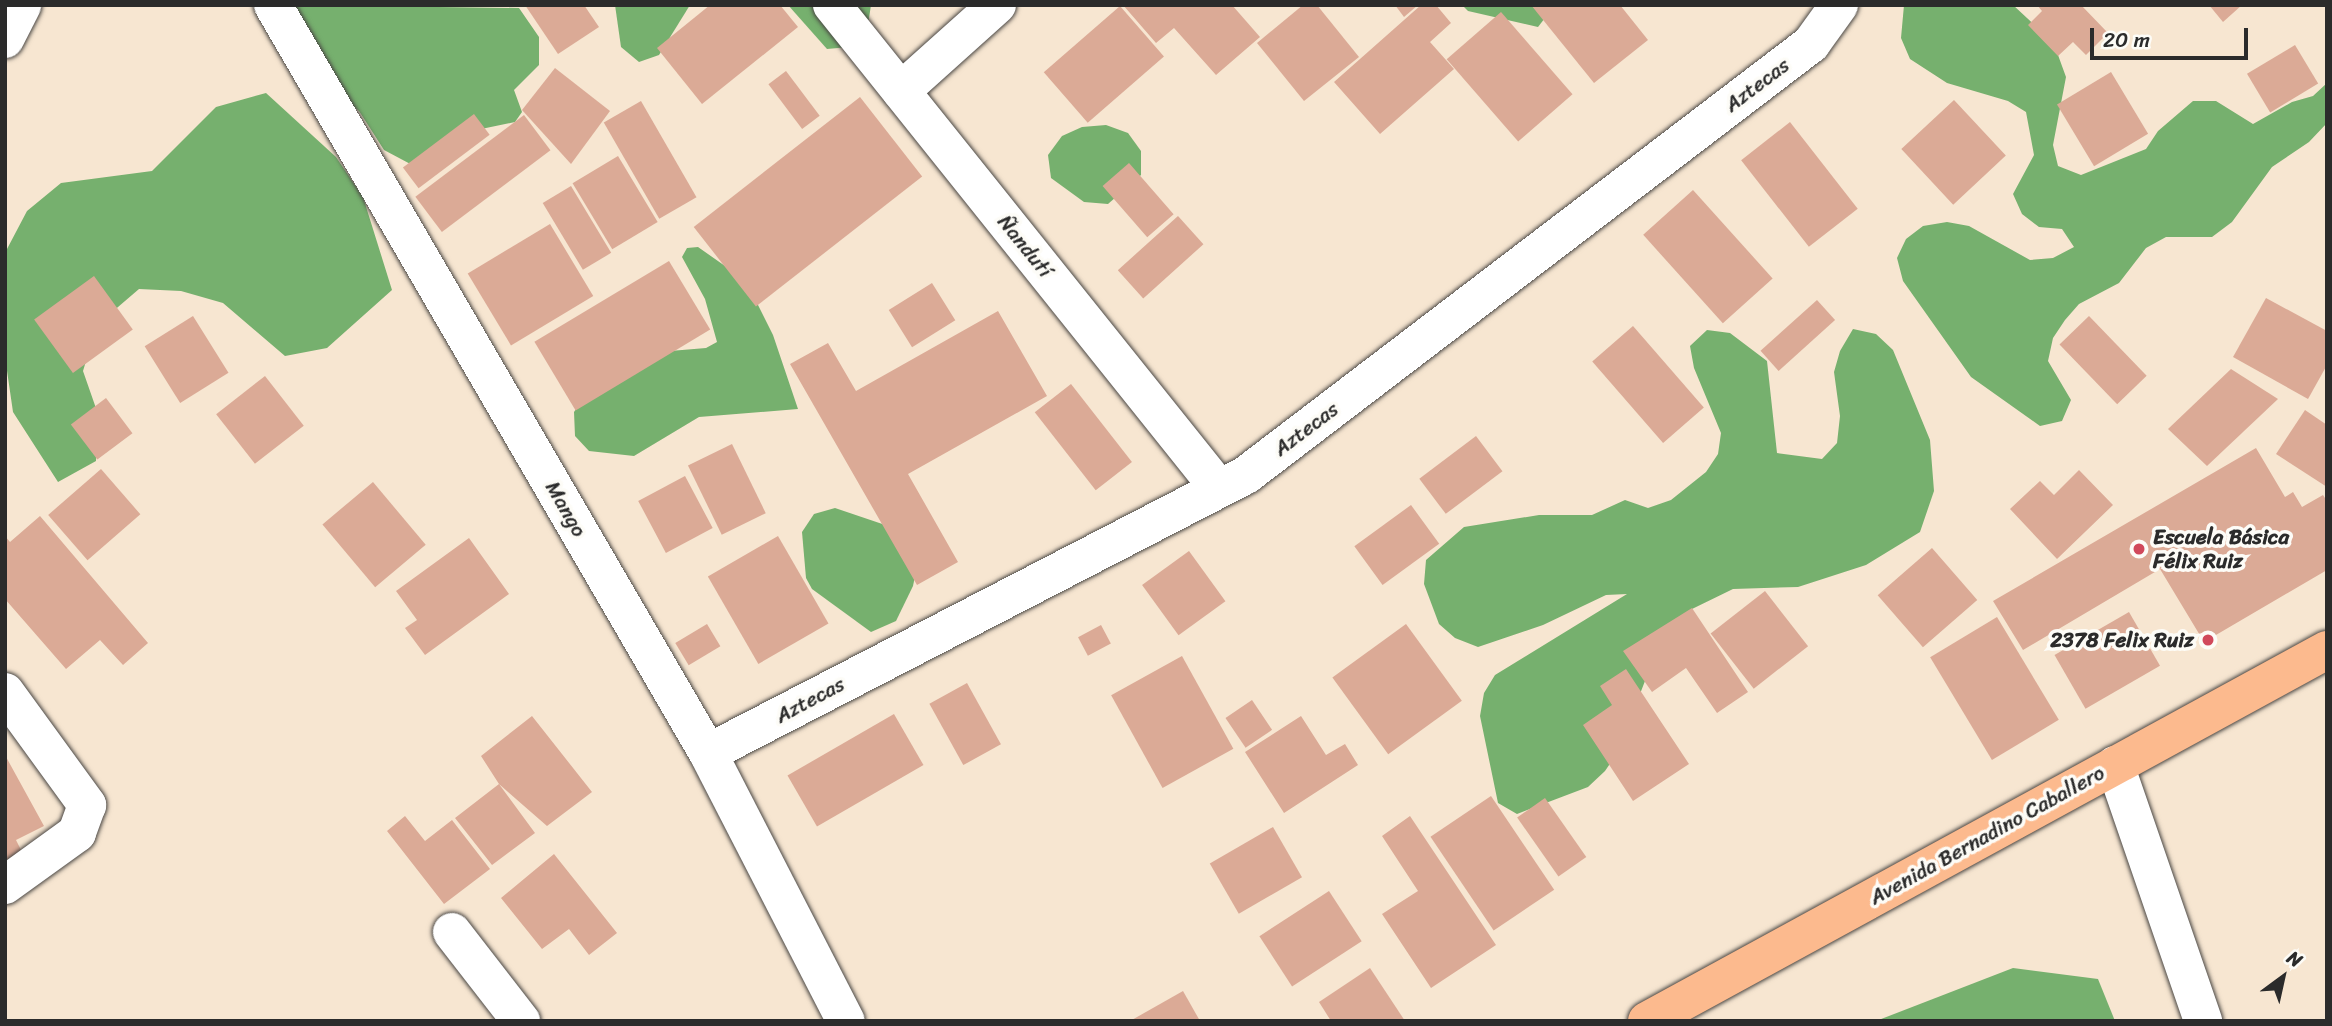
<!DOCTYPE html>
<html>
<head>
<meta charset="utf-8">
<style>
	body { margin:0 }
	#map { position:relative; width:2332px; height:1026px; overflow:hidden; background:#f7e6d1; font-family:Sriracha,sans-serif }
	div>[style] { position:absolute }
	.forest>* { inset:0; background:#76b06e }
	.building>* { inset:0; background:#dbaa96; transform-origin:0 0 }
	.roads { filter:drop-shadow(0 0 2px #4a4744) drop-shadow(0 0 2px #4a4744) }
	.minor>* { height:38px; margin:-19px; padding:0 19px; transform-origin:19px; border-radius:19px; background:#fff }
	.major>* { height:38px; margin:-19px; padding:0 19px; transform-origin:19px; border-radius:19px; background:#fcba8e }
	.dots>* { width:19px; height:19px; translate:-50% -50%; box-sizing:border-box; border:4px solid #fdfcf7; border-radius:50% }
	span { translate:-50% -50%; white-space:nowrap; text-align:center; line-height:1.15; -webkit-text-stroke:7px #fdfcf7; paint-order:stroke }
	.street-label { font-size:21px; color:#2b2b2b }
	.poi-label { font-size:21px; color:#2b2b2b; font-weight:700 }
	.left { translate:0 -50%; text-align:left }
	.right { translate:-100% -50%; text-align:right }
	.frame { position:absolute; inset:0; border:7px solid #2b2b2b; pointer-events:none }
	.north { position:absolute; left:2248px; top:942px; width:70px; height:70px; -webkit-text-stroke:5px #fdfcf7; paint-order:stroke; rotate:33deg; font-size:19px; font-weight:700; line-height:28px; text-align:center; color:#2b2b2b }
	.north::after { content:''; display:block; margin:auto; width:24px; height:32px; background:#2b2b2b; clip-path:polygon(50% 0,100% 100%,50% 72%,0 100%) }
	.scale { position:absolute; left:2090px; top:28px; width:158px; height:32px; box-sizing:border-box; border:4px solid #2b2b2b; border-top:0; padding-left:9px; font-size:21px; line-height:24px; white-space:nowrap; color:#2b2b2b; -webkit-text-stroke:5px #fdfcf7; paint-order:stroke }
</style>
</head>
<body>
<div id="map">
	<div class="forest">
		<div style="clip-path:polygon(293px 5px,519px 8px,539px 37px,539px 65px,514px 90px,522px 112px,515px 122px,462px 133px,416px 167px,384px 150px,359px 111px,349px 103px)"></div>
		<div style="clip-path:polygon(615px 5px,690px 5px,659px 55px,639px 62px,621px 47px)"></div>
		<div style="clip-path:polygon(788px 5px,871px 5px,867px 31px,849px 47px,827px 49px)"></div>
		<div style="clip-path:polygon(1462px 5px,1555px 5px,1538px 27px,1468px 11px)"></div>
		<div style="clip-path:polygon(1904px 5px,2013px 5px,2043px 33px,2058px 55px,2066px 77px,2053px 145px,2058px 166px,2081px 175px,2146px 149px,2158px 131px,2193px 101px,2216px 101px,2253px 124px,2292px 102px,2313px 96px,2327px 83px,2327px 123px,2309px 142px,2272px 167px,2232px 222px,2212px 237px,2166px 237px,2146px 248px,2119px 283px,2079px 304px,2065px 320px,2053px 338px,2048px 361px,2071px 400px,2062px 421px,2040px 426px,1971px 377px,1903px 281px,1897px 258px,1906px 239px,1923px 226px,1947px 222px,1969px 226px,2030px 260px,2053px 258px,2074px 247px,2062px 229px,2039px 227px,2022px 214px,2013px 194px,2034px 155px,2026px 112px,2008px 101px,1947px 83px,1910px 59px,1901px 38px)"></div>
		<div style="clip-path:polygon(266px 93px,336px 157px,363px 197px,392px 290px,327px 348px,285px 356px,223px 303px,181px 291px,139px 289px,97px 325px,83px 371px,98px 414px,96px 461px,58px 482px,13px 412px,5px 357px,7px 249px,27px 211px,61px 183px,152px 171px,216px 107px)"></div>
		<div style="clip-path:polygon(1106px 125px,1128px 133px,1141px 151px,1141px 175px,1108px 204px,1084px 202px,1051px 178px,1048px 155px,1062px 136px,1082px 127px)"></div>
		<div style="clip-path:polygon(698px 247px,735px 273px,751px 291px,773px 335px,798px 409px,699px 417px,634px 456px,589px 451px,575px 436px,574px 412px,592px 385px,670px 351px,706px 348px,717px 342px,705px 299px,682px 257px,687px 248px)"></div>
		<div style="clip-path:polygon(1853px 329px,1876px 334px,1893px 350px,1930px 440px,1934px 491px,1920px 532px,1866px 565px,1798px 587px,1733px 589px,1692px 609px,1650px 668px,1633px 712px,1630px 734px,1605px 771px,1588px 787px,1517px 814px,1498px 803px,1480px 716px,1484px 693px,1495px 675px,1627px 594px,1606px 595px,1543px 625px,1478px 647px,1455px 638px,1439px 624px,1424px 584px,1426px 560px,1464px 527px,1539px 515px,1592px 515px,1625px 500px,1648px 508px,1671px 500px,1706px 472px,1718px 454px,1721px 433px,1694px 368px,1690px 346px,1707px 330px,1730px 333px,1767px 361px,1777px 453px,1822px 459px,1837px 443px,1840px 416px,1834px 372px,1840px 351px)"></div>
		<div style="clip-path:polygon(835px 508px,903px 531px,915px 576px,913px 586px,896px 621px,871px 632px,812px 589px,806px 578px,802px 532px,814px 514px)"></div>
		<div style="clip-path:polygon(2013px 968px,2098px 979px,2115px 1021px,1876px 1021px)"></div>
	</div>
	<div class="building">
		<div style="clip-path:polygon(525px 5px,584px 5px,599px 27px,558px 54px)"></div>
		<div style="clip-path:polygon(710px 5px,780px 5px,798px 27px,702px 104px,657px 48px)"></div>
		<div style="clip-path:polygon(1123px 5px,1232px 5px,1260px 37px,1216px 75px,1174px 28px,1156px 43px)"></div>
		<div style="clip-path:polygon(1303px 5px,1317px 5px,1359px 57px,1304px 101px,1257px 43px)"></div>
		<div style="clip-path:polygon(1395px 5px,1418px 5px,1404px 17px)"></div>
		<div style="clip-path:polygon(1421px 5px,1436px 5px,1451px 23px,1430px 42px,1454px 69px,1380px 134px,1334px 82px)"></div>
		<div style="clip-path:polygon(1531px 5px,1620px 5px,1648px 40px,1594px 83px)"></div>
		<div style="clip-path:polygon(2037px 5px,2081px 5px,2108px 33px,2086px 55px,2073px 42px,2058px 56px,2028px 25px,2042px 11px)"></div>
		<div style="clip-path:polygon(2209px 5px,2242px 5px,2223px 22px)"></div>
		<div style="left:1120px;top:6px;width:67px;height:101px;rotate:49deg"></div>
		<div style="left:1501px;top:12px;width:109px;height:72px;rotate:49deg"></div>
		<div style="left:2295px;top:45px;width:45px;height:56px;rotate:59deg"></div>
		<div style="clip-path:polygon(555px 68px,610px 111px,571px 164px,522px 110px)"></div>
		<div style="left:786px;top:71px;width:56px;height:22px;rotate:53deg"></div>
		<div style="left:2111px;top:72px;width:72px;height:63px;rotate:59deg"></div>
		<div style="left:860px;top:97px;width:101px;height:211px;rotate:52deg"></div>
		<div style="left:1954px;top:100px;width:76px;height:72px;rotate:47deg"></div>
		<div style="left:641px;top:101px;width:111px;height:43px;rotate:60deg"></div>
		<div style="left:474px;top:114px;width:26px;height:89px;rotate:53deg"></div>
		<div style="left:524px;top:115px;width:44px;height:136px;rotate:53deg"></div>
		<div style="left:1790px;top:122px;width:110px;height:62px;rotate:52deg"></div>
		<div style="left:618px;top:156px;width:77px;height:53px;rotate:59deg"></div>
		<div style="left:1129px;top:163px;width:68px;height:35px;rotate:49deg"></div>
		<div style="left:571px;top:186px;width:78px;height:33px;rotate:59deg"></div>
		<div style="left:1693px;top:190px;width:119px;height:67px;rotate:48deg"></div>
		<div style="left:1178px;top:216px;width:38px;height:81px;rotate:48deg"></div>
		<div style="left:550px;top:224px;width:84px;height:96px;rotate:59deg"></div>
		<div style="left:669px;top:261px;width:80px;height:157px;rotate:59deg"></div>
		<div style="left:94px;top:276px;width:66px;height:74px;rotate:54deg"></div>
		<div style="left:932px;top:283px;width:44px;height:51px;rotate:58deg"></div>
		<div style="clip-path:polygon(2266px 298px,2327px 331px,2327px 365px,2308px 399px,2233px 357px)"></div>
		<div style="left:1817px;top:300px;width:27px;height:76px;rotate:48deg"></div>
		<div style="clip-path:polygon(998px 311px,1047px 396px,908px 474px,958px 562px,917px 585px,790px 364px,828px 343px,856px 391px)"></div>
		<div style="left:193px;top:316px;width:67px;height:57px;rotate:58deg"></div>
		<div style="left:2089px;top:316px;width:83px;height:41px;rotate:46deg"></div>
		<div style="left:1633px;top:326px;width:108px;height:54px;rotate:49deg"></div>
		<div style="clip-path:polygon(2231px 369px,2278px 399px,2207px 466px,2168px 429px)"></div>
		<div style="left:265px;top:376px;width:63px;height:62px;rotate:52deg"></div>
		<div style="left:1071px;top:384px;width:99px;height:46px;rotate:52deg"></div>
		<div style="left:106px;top:398px;width:44px;height:44px;rotate:53deg"></div>
		<div style="clip-path:polygon(2305px 410px,2327px 425px,2327px 487px,2276px 454px)"></div>
		<div style="left:1476px;top:436px;width:44px;height:71px;rotate:53deg"></div>
		<div style="left:732px;top:444px;width:77px;height:49px;rotate:64deg"></div>
		<div style="clip-path:polygon(2256px 448px,2285px 497px,2293px 492px,2302px 507px,2323px 495px,2327px 501px,2327px 570px,2204px 642px,2160px 569px,2023px 650px,1993px 601px)"></div>
		<div style="left:101px;top:469px;width:60px;height:70px;rotate:49deg"></div>
		<div style="clip-path:polygon(2079px 470px,2113px 505px,2057px 559px,2010px 509px,2040px 481px,2054px 495px)"></div>
		<div style="left:685px;top:476px;width:59px;height:53px;rotate:62deg"></div>
		<div style="left:373px;top:482px;width:82px;height:66px;rotate:50deg"></div>
		<div style="left:1411px;top:505px;width:48px;height:70px;rotate:54deg"></div>
		<div style="clip-path:polygon(40px 516px,148px 643px,123px 665px,100px 640px,66px 669px,5px 599px,5px 536px,10px 542px)"></div>
		<div style="left:778px;top:536px;width:101px;height:81px;rotate:60deg"></div>
		<div style="clip-path:polygon(469px 538px,509px 594px,425px 655px,405px 628px,417px 620px,396px 591px)"></div>
		<div style="left:1932px;top:548px;width:69px;height:72px;rotate:49deg"></div>
		<div style="left:1189px;top:551px;width:62px;height:58px;rotate:54deg"></div>
		<div style="left:1765px;top:591px;width:70px;height:69px;rotate:52deg"></div>
		<div style="clip-path:polygon(1692px 608px,1748px 692px,1717px 713px,1686px 668px,1652px 692px,1623px 651px)"></div>
		<div style="left:2129px;top:612px;width:62px;height:86px;rotate:60deg"></div>
		<div style="left:1997px;top:617px;width:120px;height:78px;rotate:59deg"></div>
		<div style="left:707px;top:624px;width:26px;height:37px;rotate:59deg"></div>
		<div style="left:1406px;top:624px;width:95px;height:91px;rotate:54deg"></div>
		<div style="left:1101px;top:625px;width:21px;height:26px;rotate:62deg"></div>
		<div style="left:1182px;top:656px;width:106px;height:81px;rotate:61deg"></div>
		<div style="clip-path:polygon(1626px 669px,1689px 764px,1633px 801px,1583px 725px,1612px 705px,1600px 686px)"></div>
		<div style="left:967px;top:683px;width:70px;height:43px;rotate:61deg"></div>
		<div style="left:1252px;top:700px;width:36px;height:32px;rotate:56deg"></div>
		<div style="left:894px;top:714px;width:59px;height:123px;rotate:60deg"></div>
		<div style="clip-path:polygon(532px 716px,592px 792px,547px 826px,499px 784px,535px 833px,492px 865px,455px 818px,499px 784px,481px 756px)"></div>
		<div style="clip-path:polygon(1301px 716px,1326px 755px,1345px 744px,1358px 765px,1284px 813px,1245px 752px)"></div>
		<div style="clip-path:polygon(5px 755px,44px 826px,16px 840px,24px 856px,5px 866px)"></div>
		<div style="left:1491px;top:796px;width:113px;height:73px;rotate:56deg"></div>
		<div style="left:1545px;top:798px;width:72px;height:34px;rotate:55deg"></div>
		<div style="clip-path:polygon(405px 816px,425px 841px,452px 820px,490px 869px,444px 904px,387px 831px)"></div>
		<div style="clip-path:polygon(1410px 816px,1496px 945px,1431px 988px,1382px 914px,1418px 891px,1382px 836px)"></div>
		<div style="left:1273px;top:827px;width:58px;height:73px;rotate:60deg"></div>
		<div style="clip-path:polygon(554px 854px,617px 933px,589px 955px,569px 929px,542px 949px,501px 898px)"></div>
		<div style="left:1329px;top:891px;width:60px;height:83px;rotate:57deg"></div>
		<div style="clip-path:polygon(1370px 968px,1405px 1021px,1331px 1021px,1319px 1002px)"></div>
		<div style="clip-path:polygon(1183px 991px,1200px 1021px,1130px 1021px)"></div>
	</div>
	<div class="roads">
		<div class="minor">
			<div style="left:273px;top:5px;width:865px;rotate:59.82deg"></div>
			<div style="left:708px;top:753px;width:301px;rotate:62.8deg"></div>
			<div style="left:832px;top:5px;width:616px;rotate:51.33deg"></div>
			<div style="left:5px;top:39px;width:38px;rotate:-63deg"></div>
			<div style="left:901px;top:91px;width:129px;rotate:-41.9deg"></div>
			<div style="left:5px;top:692px;width:140px;rotate:54deg"></div>
			<div style="left:87px;top:805px;width:30px;rotate:110deg"></div>
			<div style="left:77px;top:833px;width:89px;rotate:144.2deg"></div>
			<div style="left:708px;top:753px;width:606px;rotate:-27.33deg"></div>
			<div style="left:1246px;top:475px;width:711px;rotate:-37.34deg"></div>
			<div style="left:1811px;top:44px;width:48px;rotate:-54.3deg"></div>
			<div style="left:2115px;top:765px;width:271px;rotate:71deg"></div>
			<div style="left:452px;top:932px;width:113px;rotate:52.2deg"></div>
		</div>
		<div class="major">
			<div style="left:1647px;top:1021px;width:775px;rotate:-28.62deg"></div>
		</div>
	</div>
	<div class="dots">
		<div style="left:2139px;top:549px;background:#d1495b"></div>
		<div style="left:2208px;top:640px;background:#d1495b"></div>
	</div>
	<div class="street-label">
		<span style="left:1757px;top:85px;rotate:-37deg">Aztecas</span>
		<span style="left:1025px;top:246px;rotate:51deg">Ñandutí</span>
		<span style="left:1306px;top:429px;rotate:-37deg">Aztecas</span>
		<span style="left:566px;top:509px;rotate:60deg">Mango</span>
		<span style="left:810px;top:700px;rotate:-28deg">Aztecas</span>
		<span style="left:1987px;top:835px;rotate:-29deg">Avenida Bernadino Caballero</span>
	</div>
	<div class="poi-label">
		<span class="left" style="left:2153px;top:549px">Escuela Básica<br>Félix Ruiz</span>
		<span class="right" style="left:2194px;top:640px">2378 Felix Ruiz</span>
	</div>
	<div class="frame"></div>
	<div class="north">N</div>
	<div class="scale">20 m</div>
</div>
</body>
</html>
